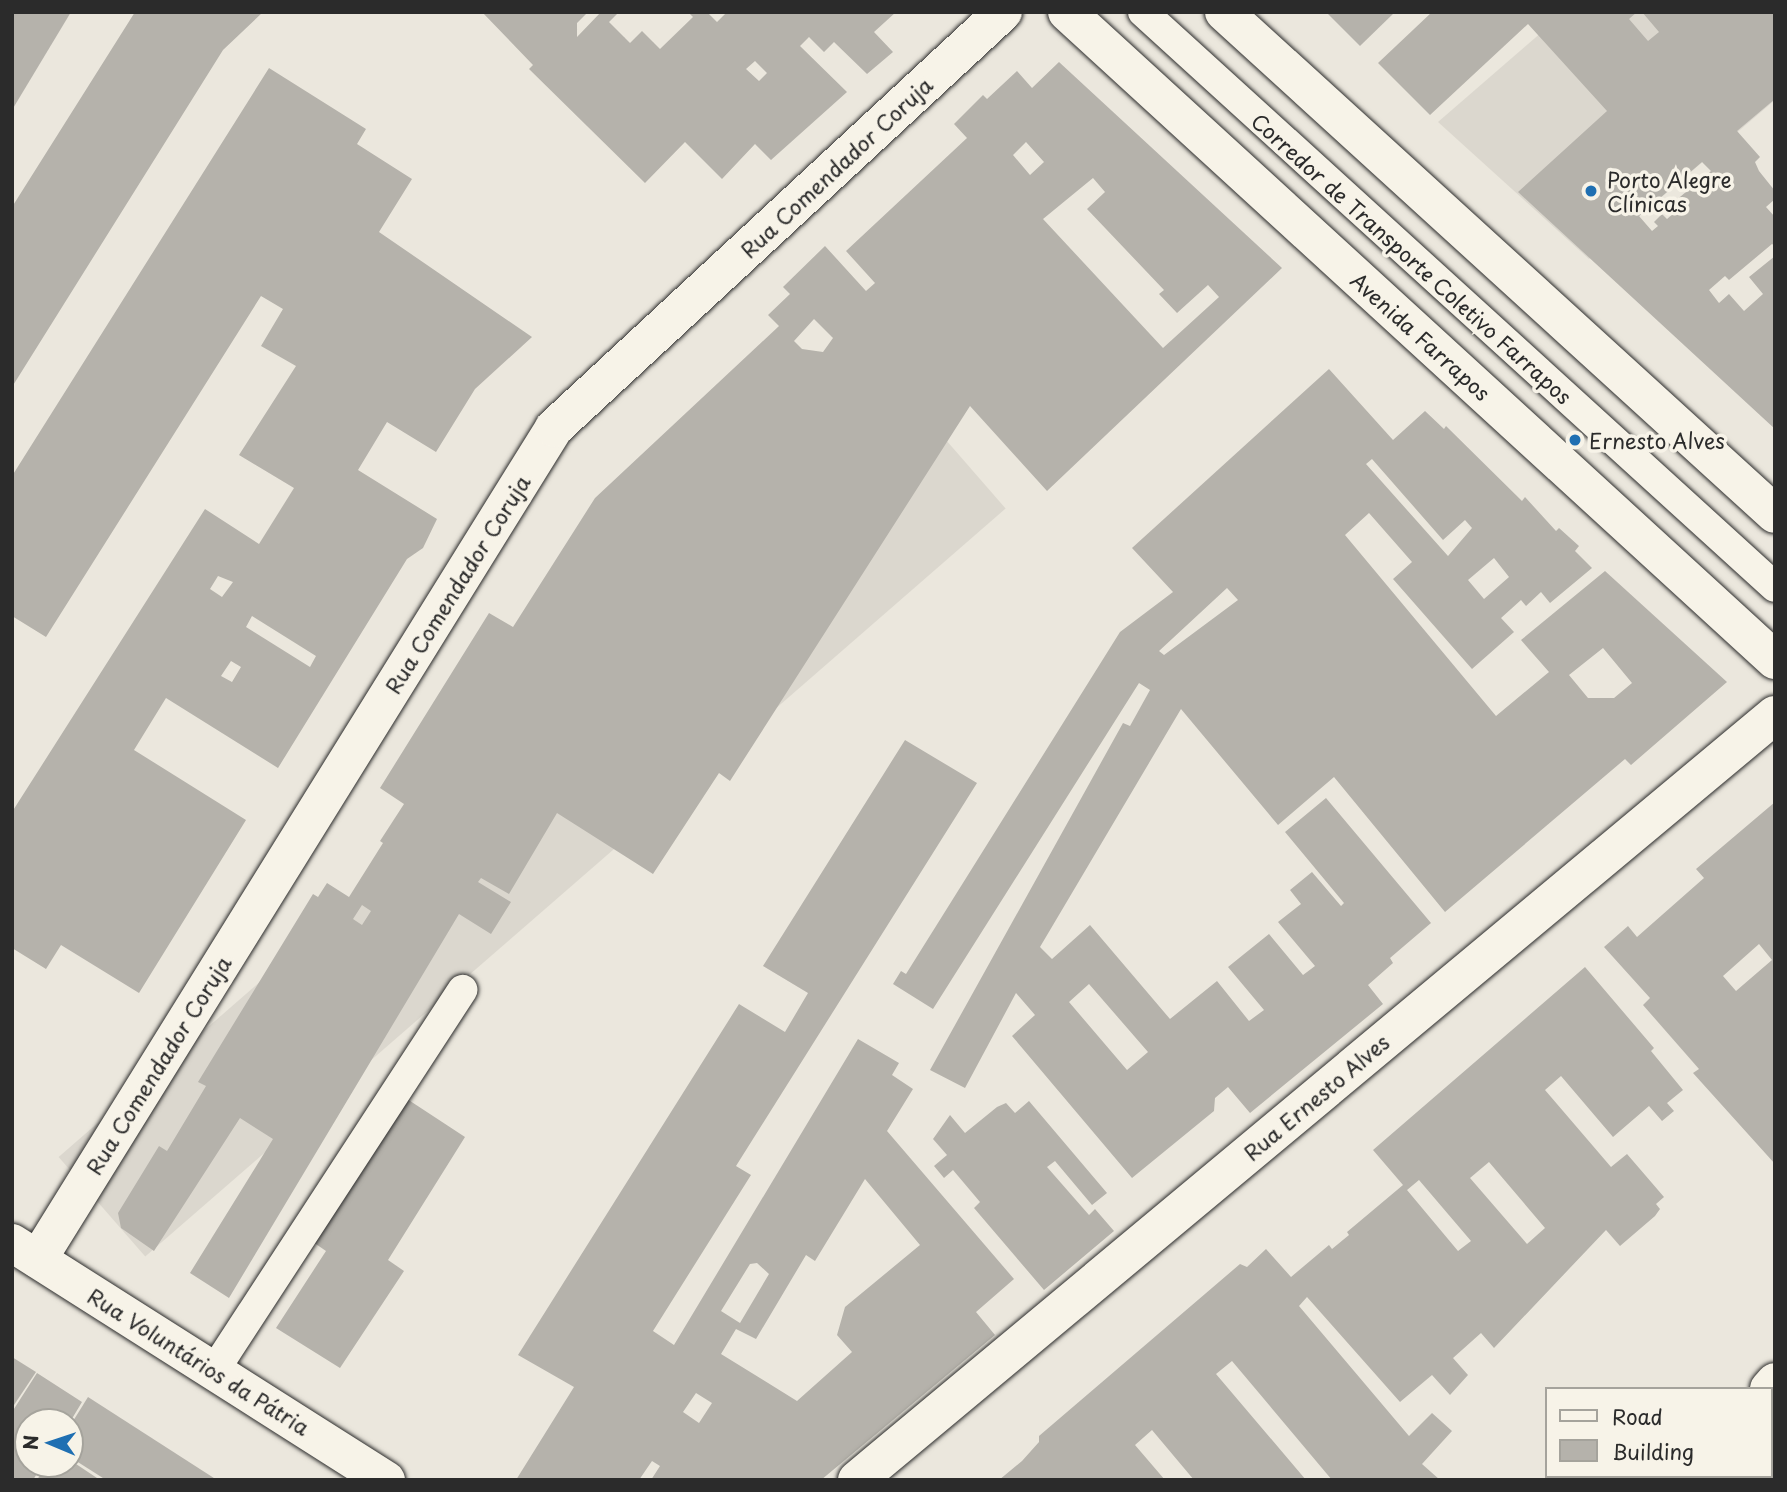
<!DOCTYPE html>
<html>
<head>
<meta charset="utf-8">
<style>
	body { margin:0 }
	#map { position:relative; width:1787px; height:1492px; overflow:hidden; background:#ebe7dd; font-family:"Playpen Sans",sans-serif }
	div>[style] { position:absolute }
	.built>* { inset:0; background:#dbd7ce; transform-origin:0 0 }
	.building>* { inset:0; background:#b5b2ab }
	.roads { filter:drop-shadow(0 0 2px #2b2b2b) drop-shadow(0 0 2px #2b2b2b) }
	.lane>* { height:30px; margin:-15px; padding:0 15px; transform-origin:15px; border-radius:15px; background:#f7f3e8 }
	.street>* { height:38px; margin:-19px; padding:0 19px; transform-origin:19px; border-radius:19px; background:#f7f3e8 }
	.secondary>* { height:38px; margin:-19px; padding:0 19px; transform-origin:19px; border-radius:19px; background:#f7f3e8 }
	.dots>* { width:19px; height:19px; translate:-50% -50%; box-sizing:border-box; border:4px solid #f7f3e8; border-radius:50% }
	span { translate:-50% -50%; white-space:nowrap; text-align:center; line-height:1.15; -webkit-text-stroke:7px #f7f3e8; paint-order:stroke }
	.street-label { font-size:21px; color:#2b2b2b }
	.poi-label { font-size:21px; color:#2b2b2b }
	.left { translate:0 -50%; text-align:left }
	.frame { position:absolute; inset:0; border:14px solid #2b2b2b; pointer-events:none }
	.legend { position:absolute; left:1545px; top:1387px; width:228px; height:91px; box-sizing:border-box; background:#f7f3e8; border:2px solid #a5a39c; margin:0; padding:9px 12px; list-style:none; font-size:21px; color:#2b2b2b }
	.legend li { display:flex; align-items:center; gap:14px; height:35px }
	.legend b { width:35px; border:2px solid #a5a39c }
	.north { position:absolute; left:14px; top:1408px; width:70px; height:70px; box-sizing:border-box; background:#f7f3e8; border:2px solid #a5a39c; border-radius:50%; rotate:272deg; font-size:19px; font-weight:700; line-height:28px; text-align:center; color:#2b2b2b }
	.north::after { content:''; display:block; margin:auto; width:24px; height:32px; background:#1f6fb2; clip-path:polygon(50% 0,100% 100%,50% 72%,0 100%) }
</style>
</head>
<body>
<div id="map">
	<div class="built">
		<div style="clip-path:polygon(1565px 12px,1775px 12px,1775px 100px,1589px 259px,1438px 122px)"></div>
		<div style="left:919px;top:409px;width:132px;height:1140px;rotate:49deg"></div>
	</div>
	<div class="building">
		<div style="clip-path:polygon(12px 12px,71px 12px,12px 110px)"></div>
		<div style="clip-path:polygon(135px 12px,263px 12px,223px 50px,12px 387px,12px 207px)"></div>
		<div style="clip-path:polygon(evenodd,482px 12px,588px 12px,577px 23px,577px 37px,601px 12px,619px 12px,609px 22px,630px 43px,642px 31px,660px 49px,693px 17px,688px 12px,707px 12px,717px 22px,727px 12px,896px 12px,874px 32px,893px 52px,867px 74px,834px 42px,824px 52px,809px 37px,800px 46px,847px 92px,771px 160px,755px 144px,722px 179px,685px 142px,645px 183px,529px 69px,533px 65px,482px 12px,755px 61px,767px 73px,759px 81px,746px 69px,755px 61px)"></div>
		<div style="clip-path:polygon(1326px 12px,1395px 12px,1360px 46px)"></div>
		<div style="clip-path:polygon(evenodd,1432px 12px,1637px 12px,1629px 19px,1648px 41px,1659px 32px,1642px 12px,1775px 12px,1775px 99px,1737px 131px,1760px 157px,1755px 162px,1759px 171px,1775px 191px,1775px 199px,1766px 207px,1775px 217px,1775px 246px,1772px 244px,1729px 280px,1725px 276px,1709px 290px,1719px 303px,1729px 294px,1744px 311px,1763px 294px,1749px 277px,1775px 256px,1775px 429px,1518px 192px,1607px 111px,1528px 24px,1430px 115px,1378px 63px,1432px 12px,1702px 162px,1711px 171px,1668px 207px,1674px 213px,1667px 219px,1662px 214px,1654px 222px,1658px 226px,1652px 231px,1639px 216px,1702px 162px)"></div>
		<div style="clip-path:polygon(evenodd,1059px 62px,1282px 268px,1047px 491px,970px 406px,730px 781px,719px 773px,653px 874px,557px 813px,509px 894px,481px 878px,478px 882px,511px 902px,491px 934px,459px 914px,229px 1298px,190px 1273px,273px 1139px,240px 1118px,154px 1251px,121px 1228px,118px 1213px,159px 1146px,167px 1151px,206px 1086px,198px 1082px,313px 894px,318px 897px,327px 883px,349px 897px,383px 843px,380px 841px,404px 804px,380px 788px,489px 613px,513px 627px,595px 498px,779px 326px,768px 315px,790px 294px,783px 287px,825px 246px,866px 291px,875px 283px,846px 251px,967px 138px,954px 124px,983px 95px,987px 99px,1017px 71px,1032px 88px,1059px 62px,1026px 142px,1044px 162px,1030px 175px,1013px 155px,1026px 142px,1059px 62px,1093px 178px,1105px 192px,1087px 209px,1164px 290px,1159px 294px,1177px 313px,1208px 285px,1219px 297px,1163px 348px,1043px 219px,1093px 178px,1059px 62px,814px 319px,833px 338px,823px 352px,802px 349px,794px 341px,814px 319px,1059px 62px,362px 905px,371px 911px,362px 925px,353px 919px,362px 905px)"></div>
		<div style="clip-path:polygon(evenodd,269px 68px,366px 129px,357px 144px,412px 179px,379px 232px,532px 337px,475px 389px,436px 452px,387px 422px,358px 470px,437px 519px,423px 548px,407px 559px,278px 768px,166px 698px,134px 750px,246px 820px,139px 993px,61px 945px,46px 969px,12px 948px,12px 812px,205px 509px,259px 544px,294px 488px,239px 455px,296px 366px,261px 346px,283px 309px,261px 296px,46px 637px,12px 616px,12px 476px,269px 68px,218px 576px,233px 582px,222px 597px,210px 589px,218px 576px,269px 68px,252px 616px,316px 656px,310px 667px,246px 627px,252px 616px,269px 68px,231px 661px,241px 667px,232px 682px,221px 676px,231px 661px)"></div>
		<div style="clip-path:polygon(evenodd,1329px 369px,1393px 440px,1425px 411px,1444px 429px,1446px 426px,1522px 501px,1525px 497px,1556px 531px,1559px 528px,1579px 546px,1575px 551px,1592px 568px,1550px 603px,1541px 592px,1526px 606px,1521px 600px,1501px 618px,1514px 632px,1472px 669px,1393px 579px,1412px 562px,1369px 513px,1345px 535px,1496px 716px,1549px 672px,1521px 640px,1605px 571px,1727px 682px,1631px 765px,1625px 759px,1445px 912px,1334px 777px,1278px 825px,1181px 709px,1040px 947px,1052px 959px,1090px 925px,1170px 1019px,1217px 981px,1249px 1021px,1264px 1010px,1228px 967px,1269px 934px,1303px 975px,1315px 966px,1278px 922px,1301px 904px,1290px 890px,1312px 872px,1341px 906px,1344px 903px,1285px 832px,1326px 798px,1431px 923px,1390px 958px,1393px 963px,1368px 985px,1383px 1004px,1250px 1113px,1228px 1087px,1215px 1098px,1214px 1111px,1132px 1178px,1012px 1036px,1035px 1015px,1016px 993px,965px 1088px,930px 1070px,1123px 723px,1130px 726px,1150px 690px,1139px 683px,933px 1009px,893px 984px,901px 971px,906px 974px,1120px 632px,1173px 592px,1132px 548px,1329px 369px,1372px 459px,1443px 540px,1465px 520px,1472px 528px,1448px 556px,1366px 464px,1372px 459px,1329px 369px,1494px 558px,1509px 577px,1484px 599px,1468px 580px,1494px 558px,1329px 369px,1227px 588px,1238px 600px,1164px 655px,1159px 651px,1227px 588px,1329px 369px,1603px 648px,1632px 683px,1614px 698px,1588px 698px,1569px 675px,1603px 648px,1329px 369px,1089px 984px,1148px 1052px,1127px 1070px,1069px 1002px,1089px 984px)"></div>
		<div style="clip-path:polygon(evenodd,905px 740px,977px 783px,736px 1166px,751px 1175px,653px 1331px,674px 1345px,858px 1039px,899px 1063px,892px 1075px,913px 1089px,887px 1131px,1014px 1279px,976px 1312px,995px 1335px,821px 1480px,651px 1480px,660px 1466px,652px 1461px,639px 1480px,516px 1480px,574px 1387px,518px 1355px,739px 1004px,785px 1032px,808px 993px,763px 966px,905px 740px,865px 1179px,920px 1245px,845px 1307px,837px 1335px,852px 1352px,797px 1401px,721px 1354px,736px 1329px,756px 1339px,806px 1255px,815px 1261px,865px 1179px,905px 740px,757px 1263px,769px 1274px,740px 1323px,721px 1311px,750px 1264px,757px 1263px,905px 740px,696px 1393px,712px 1403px,699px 1423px,683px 1412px,696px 1393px)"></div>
		<div style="clip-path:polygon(evenodd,1775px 802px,1775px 1164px,1693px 1073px,1699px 1069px,1643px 1005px,1650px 998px,1604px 947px,1628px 926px,1637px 937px,1704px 878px,1696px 869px,1775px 802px,1759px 944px,1772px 960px,1736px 991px,1723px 976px,1759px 944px)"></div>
		<div style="clip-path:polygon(evenodd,1585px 967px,1654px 1048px,1651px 1051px,1683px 1090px,1667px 1103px,1674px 1111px,1662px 1121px,1649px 1106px,1613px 1137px,1561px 1076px,1545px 1090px,1611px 1167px,1627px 1154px,1664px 1197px,1656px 1204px,1660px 1209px,1655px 1216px,1620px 1246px,1606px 1230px,1494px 1348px,1481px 1333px,1453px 1358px,1468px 1375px,1450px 1395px,1432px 1375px,1400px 1402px,1307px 1297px,1299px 1306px,1409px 1436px,1432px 1413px,1452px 1431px,1422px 1464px,1440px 1480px,1332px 1480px,1232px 1361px,1216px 1374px,1306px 1480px,1194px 1480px,1152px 1430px,1135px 1445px,1165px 1480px,999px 1480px,1022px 1461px,1039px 1442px,1039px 1436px,1240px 1264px,1247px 1267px,1266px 1249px,1291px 1277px,1329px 1245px,1332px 1249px,1349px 1235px,1347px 1232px,1403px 1185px,1373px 1150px,1585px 967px,1489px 1162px,1545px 1228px,1527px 1244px,1470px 1178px,1489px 1162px,1585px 967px,1419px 1180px,1471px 1241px,1458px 1251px,1407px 1190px,1419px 1180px)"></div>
		<div style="clip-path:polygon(401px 1095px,465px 1137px,388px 1260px,404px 1271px,340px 1368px,276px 1328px,326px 1251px,310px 1240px)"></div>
		<div style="clip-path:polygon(1029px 1101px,1107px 1193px,1092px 1205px,1055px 1161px,1047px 1167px,1089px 1215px,1095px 1209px,1114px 1231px,1044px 1290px,974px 1208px,980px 1202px,953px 1170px,944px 1178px,934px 1166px,947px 1155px,933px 1139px,950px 1115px,965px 1133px,997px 1107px,1006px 1103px,1015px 1113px)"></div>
		<div style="clip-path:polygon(12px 1357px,36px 1372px,12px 1408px)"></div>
		<div style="clip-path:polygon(37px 1373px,82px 1402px,70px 1422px,28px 1422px,28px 1464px,43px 1464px,33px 1480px,12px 1480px,12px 1412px)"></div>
		<div style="clip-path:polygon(88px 1397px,217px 1480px,106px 1480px,70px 1457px,70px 1426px)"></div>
		<div style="clip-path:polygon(70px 1460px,100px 1480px,37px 1480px,47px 1464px,70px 1464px)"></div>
	</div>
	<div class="roads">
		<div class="lane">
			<div style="left:1143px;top:12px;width:854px;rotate:42.3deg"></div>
			<div style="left:214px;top:1371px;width:455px;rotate:-56.9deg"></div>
		</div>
		<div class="street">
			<div style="left:38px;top:1259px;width:978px;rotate:-58.16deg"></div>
			<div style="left:554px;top:428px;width:612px;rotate:-42.82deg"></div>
			<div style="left:857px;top:1480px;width:1195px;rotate:-39.81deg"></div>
		</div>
		<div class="secondary">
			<div style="left:1067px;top:12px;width:960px;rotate:42.47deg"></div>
			<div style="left:1224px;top:12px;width:745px;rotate:42.34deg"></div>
			<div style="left:12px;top:1243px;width:443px;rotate:32.4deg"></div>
			<div style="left:1769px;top:1389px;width:9px;rotate:-49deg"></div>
			<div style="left:1681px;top:1480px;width:5px;rotate:-53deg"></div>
		</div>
	</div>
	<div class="dots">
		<div style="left:1591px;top:191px;background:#1f6fb2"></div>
		<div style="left:1575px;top:440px;background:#1f6fb2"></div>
	</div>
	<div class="street-label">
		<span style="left:836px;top:167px;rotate:-43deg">Rua Comendador Coruja</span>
		<span style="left:1412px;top:258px;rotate:42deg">Corredor de Transporte Coletivo Farrapos</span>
		<span style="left:1421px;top:336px;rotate:42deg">Avenida Farrapos</span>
		<span style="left:457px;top:584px;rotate:-58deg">Rua Comendador Coruja</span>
		<span style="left:158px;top:1065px;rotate:-58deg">Rua Comendador Coruja</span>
		<span style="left:1316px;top:1097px;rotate:-40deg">Rua Ernesto Alves</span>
		<span style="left:199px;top:1361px;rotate:32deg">Rua Voluntários da Pátria</span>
	</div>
	<div class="poi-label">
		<span class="left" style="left:1607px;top:191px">Porto Alegre<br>Clínicas</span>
		<span class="left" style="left:1589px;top:440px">Ernesto Alves</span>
	</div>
	<div class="frame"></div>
	<ul class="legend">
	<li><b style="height:9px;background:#f7f3e8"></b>Road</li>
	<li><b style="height:19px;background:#b5b2ab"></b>Building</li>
	</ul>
	<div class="north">N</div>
</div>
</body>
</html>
